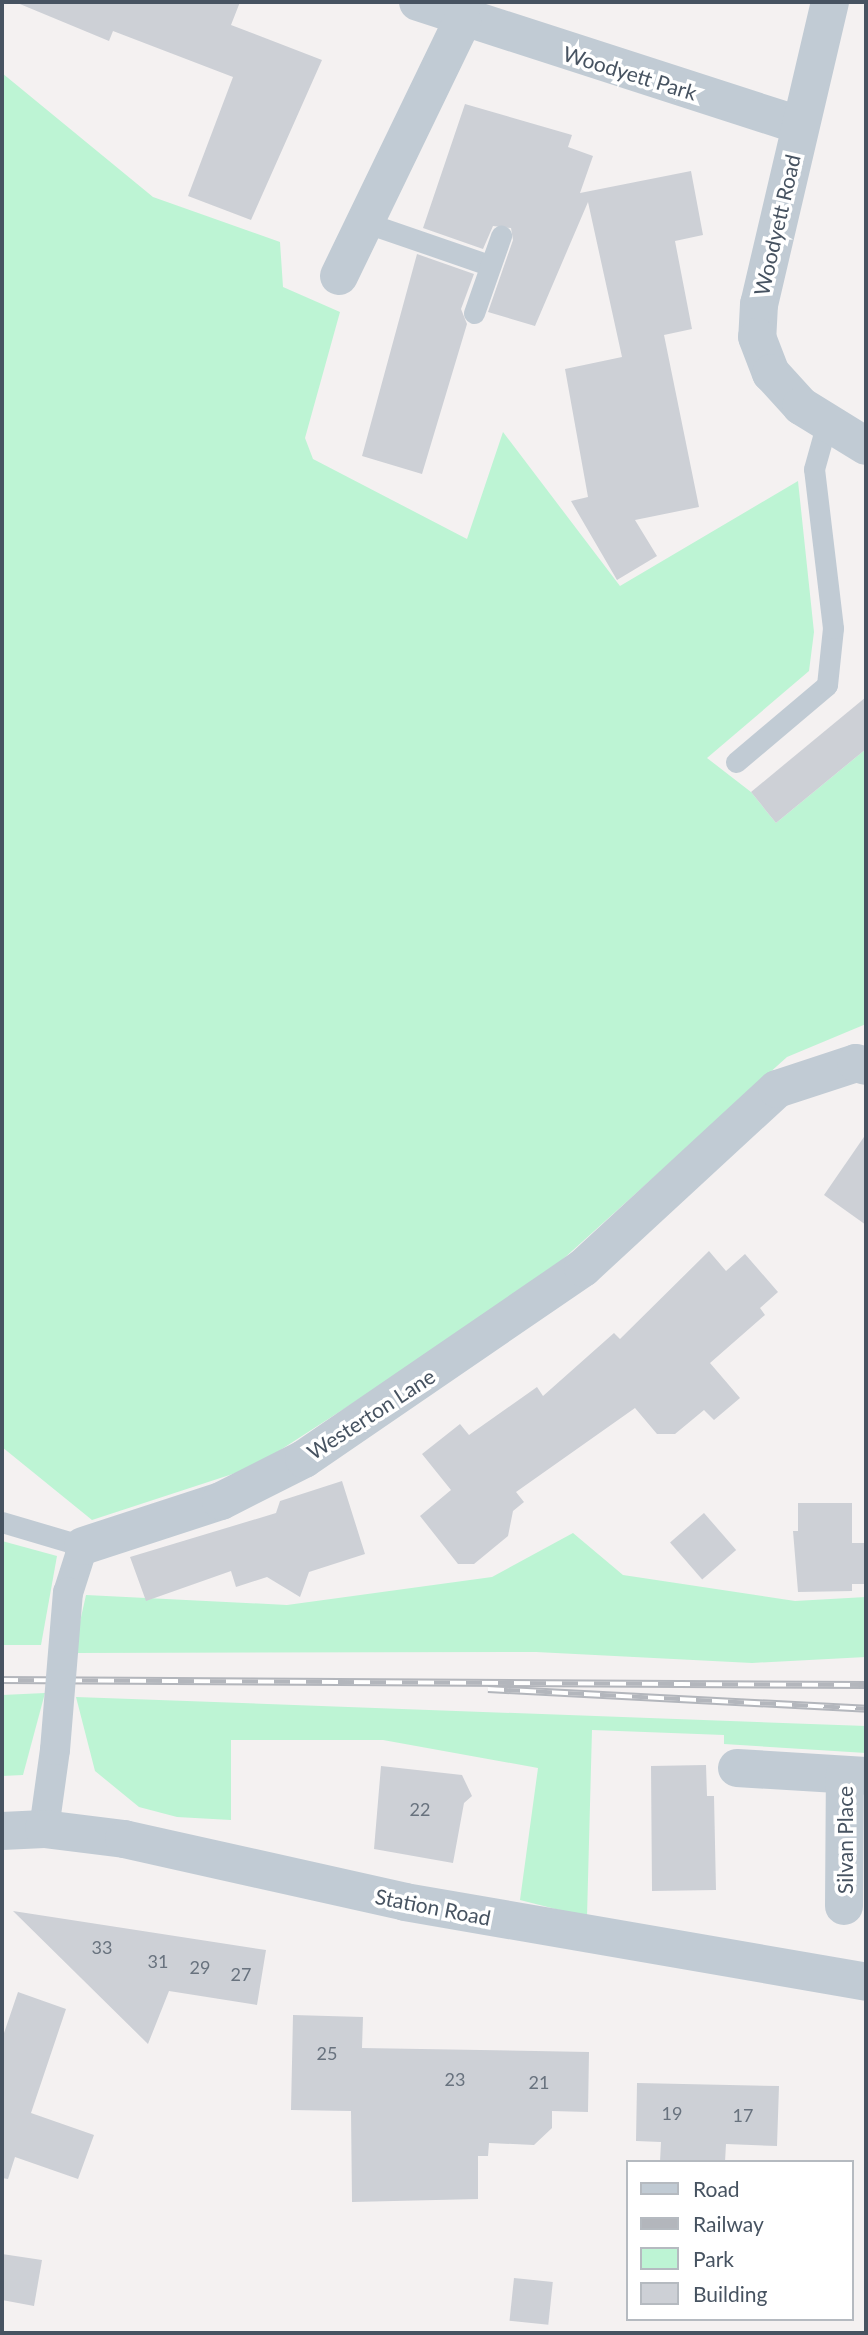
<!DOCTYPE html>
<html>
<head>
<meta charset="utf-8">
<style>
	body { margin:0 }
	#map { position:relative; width:868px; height:2335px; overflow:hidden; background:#f4f1f1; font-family:Lato,sans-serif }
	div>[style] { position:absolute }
	.green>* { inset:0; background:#bdf4d4 }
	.building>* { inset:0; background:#cdd0d6; transform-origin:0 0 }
	.service>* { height:21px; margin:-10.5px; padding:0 10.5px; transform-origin:10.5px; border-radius:10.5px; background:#c1cbd4 }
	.pedestrian>* { height:30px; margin:-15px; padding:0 15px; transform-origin:15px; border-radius:15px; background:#c1cbd4 }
	.minor>* { height:38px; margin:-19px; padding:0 19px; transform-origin:19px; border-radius:19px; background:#c1cbd4 }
	.rail>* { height:8px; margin-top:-4px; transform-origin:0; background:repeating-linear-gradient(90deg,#fff 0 16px,#b3b6bc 0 32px); box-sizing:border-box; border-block:2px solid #b3b6bc }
	.pedestrian-bridge>* { height:30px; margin:-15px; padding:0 15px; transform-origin:15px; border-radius:15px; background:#c1cbd4 }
	span { translate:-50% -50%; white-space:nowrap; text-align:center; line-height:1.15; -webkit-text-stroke:7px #fff; paint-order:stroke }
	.number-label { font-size:18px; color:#68727e }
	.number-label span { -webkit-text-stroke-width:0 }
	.street-label { font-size:21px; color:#475361 }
	.frame { position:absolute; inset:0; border:4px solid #475361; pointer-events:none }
	.legend { position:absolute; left:626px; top:2160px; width:228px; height:161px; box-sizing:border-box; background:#fff; border:2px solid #b5bac0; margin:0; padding:9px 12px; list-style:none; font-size:21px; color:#475361 }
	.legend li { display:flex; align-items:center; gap:14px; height:35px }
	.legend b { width:35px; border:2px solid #b5bac0 }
</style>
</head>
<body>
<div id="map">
	<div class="green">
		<div style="clip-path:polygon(2px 73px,153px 197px,280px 242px,283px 287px,340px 312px,305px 438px,313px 459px,467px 539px,503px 432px,620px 586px,798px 481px,814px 632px,809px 671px,707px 758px,751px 792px,776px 823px,866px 749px,866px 1024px,787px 1057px,531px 1288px,254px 1467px,92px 1520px,2px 1447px)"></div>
		<div style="clip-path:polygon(573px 1533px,623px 1575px,795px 1601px,866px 1597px,866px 1657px,752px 1663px,536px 1652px,73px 1653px,86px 1595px,287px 1605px,492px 1577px)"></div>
		<div style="clip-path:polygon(2px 1541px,57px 1556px,41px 1645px,2px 1645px)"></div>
		<div style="clip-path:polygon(45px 1693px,23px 1775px,2px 1776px,2px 1695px)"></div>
		<div style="clip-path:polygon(76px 1697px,866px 1726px,866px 1753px,724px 1744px,724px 1735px,592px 1730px,587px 1917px,520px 1900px,538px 1768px,383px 1740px,231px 1740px,231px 1820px,177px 1817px,139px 1807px,95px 1771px)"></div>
	</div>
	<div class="building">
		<div style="clip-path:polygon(15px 2px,240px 2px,231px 25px,322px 60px,251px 220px,188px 196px,233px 77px,113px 31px,109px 41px)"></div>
		<div style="clip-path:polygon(465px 104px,572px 135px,568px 147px,593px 156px,580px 193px,691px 171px,703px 235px,675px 241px,692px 329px,664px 335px,699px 507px,635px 520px,657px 556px,617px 580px,571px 501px,588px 497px,565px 369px,622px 357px,588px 202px,535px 326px,488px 312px,513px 240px,511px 228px,493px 226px,483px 249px,423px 228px)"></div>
		<div style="clip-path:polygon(417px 254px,474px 274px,461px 309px,467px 324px,422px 474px,362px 456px)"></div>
		<div style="clip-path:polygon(866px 697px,866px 749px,776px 823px,751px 792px)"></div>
		<div style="clip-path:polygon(866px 1134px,866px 1225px,824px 1195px)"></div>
		<div style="clip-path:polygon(709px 1251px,726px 1271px,745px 1254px,778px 1292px,760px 1308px,765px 1315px,710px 1363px,740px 1398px,714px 1420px,704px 1410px,675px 1434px,657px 1434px,635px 1408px,516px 1492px,524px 1502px,513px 1511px,508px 1536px,474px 1564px,458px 1564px,420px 1516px,451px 1490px,422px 1454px,460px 1424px,469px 1435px,537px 1387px,543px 1396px,614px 1333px,620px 1339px)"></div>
		<div style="clip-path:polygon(342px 1481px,365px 1554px,309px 1572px,300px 1597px,267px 1577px,236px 1587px,231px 1571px,146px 1601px,130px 1557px,276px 1513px,280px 1501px)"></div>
		<div style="clip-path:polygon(798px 1503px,852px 1503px,852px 1543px,866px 1543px,866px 1584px,852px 1584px,852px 1591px,798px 1592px,793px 1531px,798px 1531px)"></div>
		<div style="left:704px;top:1513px;width:49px;height:45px;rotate:49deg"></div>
		<div style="clip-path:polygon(706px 1765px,707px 1796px,714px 1796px,716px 1890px,652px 1891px,651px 1766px)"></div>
		<div style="clip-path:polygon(381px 1766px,462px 1775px,472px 1796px,464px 1803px,453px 1863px,374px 1849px)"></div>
		<div style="clip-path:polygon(13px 1911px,266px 1950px,257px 2005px,169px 1991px,148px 2044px)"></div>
		<div style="clip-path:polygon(18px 1992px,66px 2009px,31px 2113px,94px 2135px,78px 2179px,15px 2157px,8px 2179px,2px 2178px,2px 2039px)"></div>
		<div style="clip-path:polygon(293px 2015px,363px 2017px,362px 2048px,589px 2052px,588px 2112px,552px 2111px,552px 2128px,534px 2145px,489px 2143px,488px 2156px,478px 2156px,478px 2199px,352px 2202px,351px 2111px,291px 2110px)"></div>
		<div style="clip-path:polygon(637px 2083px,779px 2086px,777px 2146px,726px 2144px,725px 2162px,660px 2162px,661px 2142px,636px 2141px)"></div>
		<div style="clip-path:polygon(2px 2254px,42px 2260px,34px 2306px,2px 2300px)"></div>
		<div style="left:514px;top:2278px;width:39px;height:43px;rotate:6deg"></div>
	</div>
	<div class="service">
		<div style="left:364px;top:222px;width:132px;rotate:19deg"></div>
		<div style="left:474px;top:313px;width:82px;rotate:-70.7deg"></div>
		<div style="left:736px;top:762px;width:119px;rotate:-40.2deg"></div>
		<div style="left:827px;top:685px;width:57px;rotate:-84deg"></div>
		<div style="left:833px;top:628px;width:160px;rotate:-96.8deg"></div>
		<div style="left:814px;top:469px;width:45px;rotate:-74.4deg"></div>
		<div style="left:2px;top:1522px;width:84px;rotate:16.5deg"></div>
	</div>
	<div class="pedestrian">
		<div style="left:68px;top:1593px;width:49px;rotate:-72.3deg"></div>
		<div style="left:44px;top:1829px;width:80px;rotate:-82.1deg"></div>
	</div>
	<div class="minor">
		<div style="left:418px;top:2px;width:400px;rotate:17.9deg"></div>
		<div style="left:830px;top:2px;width:310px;rotate:103.2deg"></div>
		<div style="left:759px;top:304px;width:33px;rotate:93deg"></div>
		<div style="left:757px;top:337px;width:39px;rotate:69deg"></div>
		<div style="left:771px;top:373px;width:45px;rotate:47.7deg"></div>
		<div style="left:801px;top:406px;width:76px;rotate:31.6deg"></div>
		<div style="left:339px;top:276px;width:283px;rotate:-64.2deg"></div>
		<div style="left:83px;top:1546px;width:145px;rotate:-18.1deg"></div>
		<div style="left:221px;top:1501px;width:93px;rotate:-26.8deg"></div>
		<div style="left:304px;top:1459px;width:338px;rotate:-34.4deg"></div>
		<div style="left:583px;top:1268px;width:264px;rotate:-42.7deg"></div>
		<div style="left:777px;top:1089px;width:83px;rotate:-18.2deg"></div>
		<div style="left:856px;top:1063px;width:10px;rotate:17deg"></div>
		<div style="left:737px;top:1768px;width:129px;rotate:3.5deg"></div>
		<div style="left:2px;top:1831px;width:42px;rotate:-2.7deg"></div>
		<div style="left:44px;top:1829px;width:81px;rotate:7.1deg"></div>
		<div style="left:124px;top:1839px;width:288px;rotate:12.6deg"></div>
		<div style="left:405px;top:1902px;width:468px;rotate:9.8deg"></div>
		<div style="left:844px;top:1906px;width:131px;rotate:-89.6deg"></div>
	</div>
	<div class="rail">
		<div style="left:2px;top:1680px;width:864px;rotate:0.33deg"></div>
		<div style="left:488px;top:1689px;width:379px;rotate:3deg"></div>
	</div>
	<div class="pedestrian-bridge">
		<div style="left:55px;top:1750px;width:158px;rotate:-85.3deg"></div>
	</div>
	<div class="number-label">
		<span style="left:420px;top:1809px">22</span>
		<span style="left:102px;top:1947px">33</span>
		<span style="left:158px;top:1961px">31</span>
		<span style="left:200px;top:1967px">29</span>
		<span style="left:241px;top:1974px">27</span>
		<span style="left:327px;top:2053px">25</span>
		<span style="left:455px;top:2079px">23</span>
		<span style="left:539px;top:2082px">21</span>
		<span style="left:672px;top:2113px">19</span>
		<span style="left:743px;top:2115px">17</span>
	</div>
	<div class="street-label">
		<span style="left:630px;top:73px;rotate:17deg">Woodyett Park</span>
		<span style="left:777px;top:225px;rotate:-77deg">Woodyett Road</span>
		<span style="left:371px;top:1414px;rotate:-33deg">Westerton Lane</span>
		<span style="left:845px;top:1840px;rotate:-90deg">Silvan Place</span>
		<span style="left:433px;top:1907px;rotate:11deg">Station Road</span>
	</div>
	<div class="frame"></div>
	<ul class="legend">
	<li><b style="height:9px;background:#c1cbd4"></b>Road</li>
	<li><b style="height:9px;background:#b3b6bc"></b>Railway</li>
	<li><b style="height:19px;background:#bdf4d4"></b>Park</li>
	<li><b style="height:19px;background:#cdd0d6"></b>Building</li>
	</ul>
</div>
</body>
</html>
